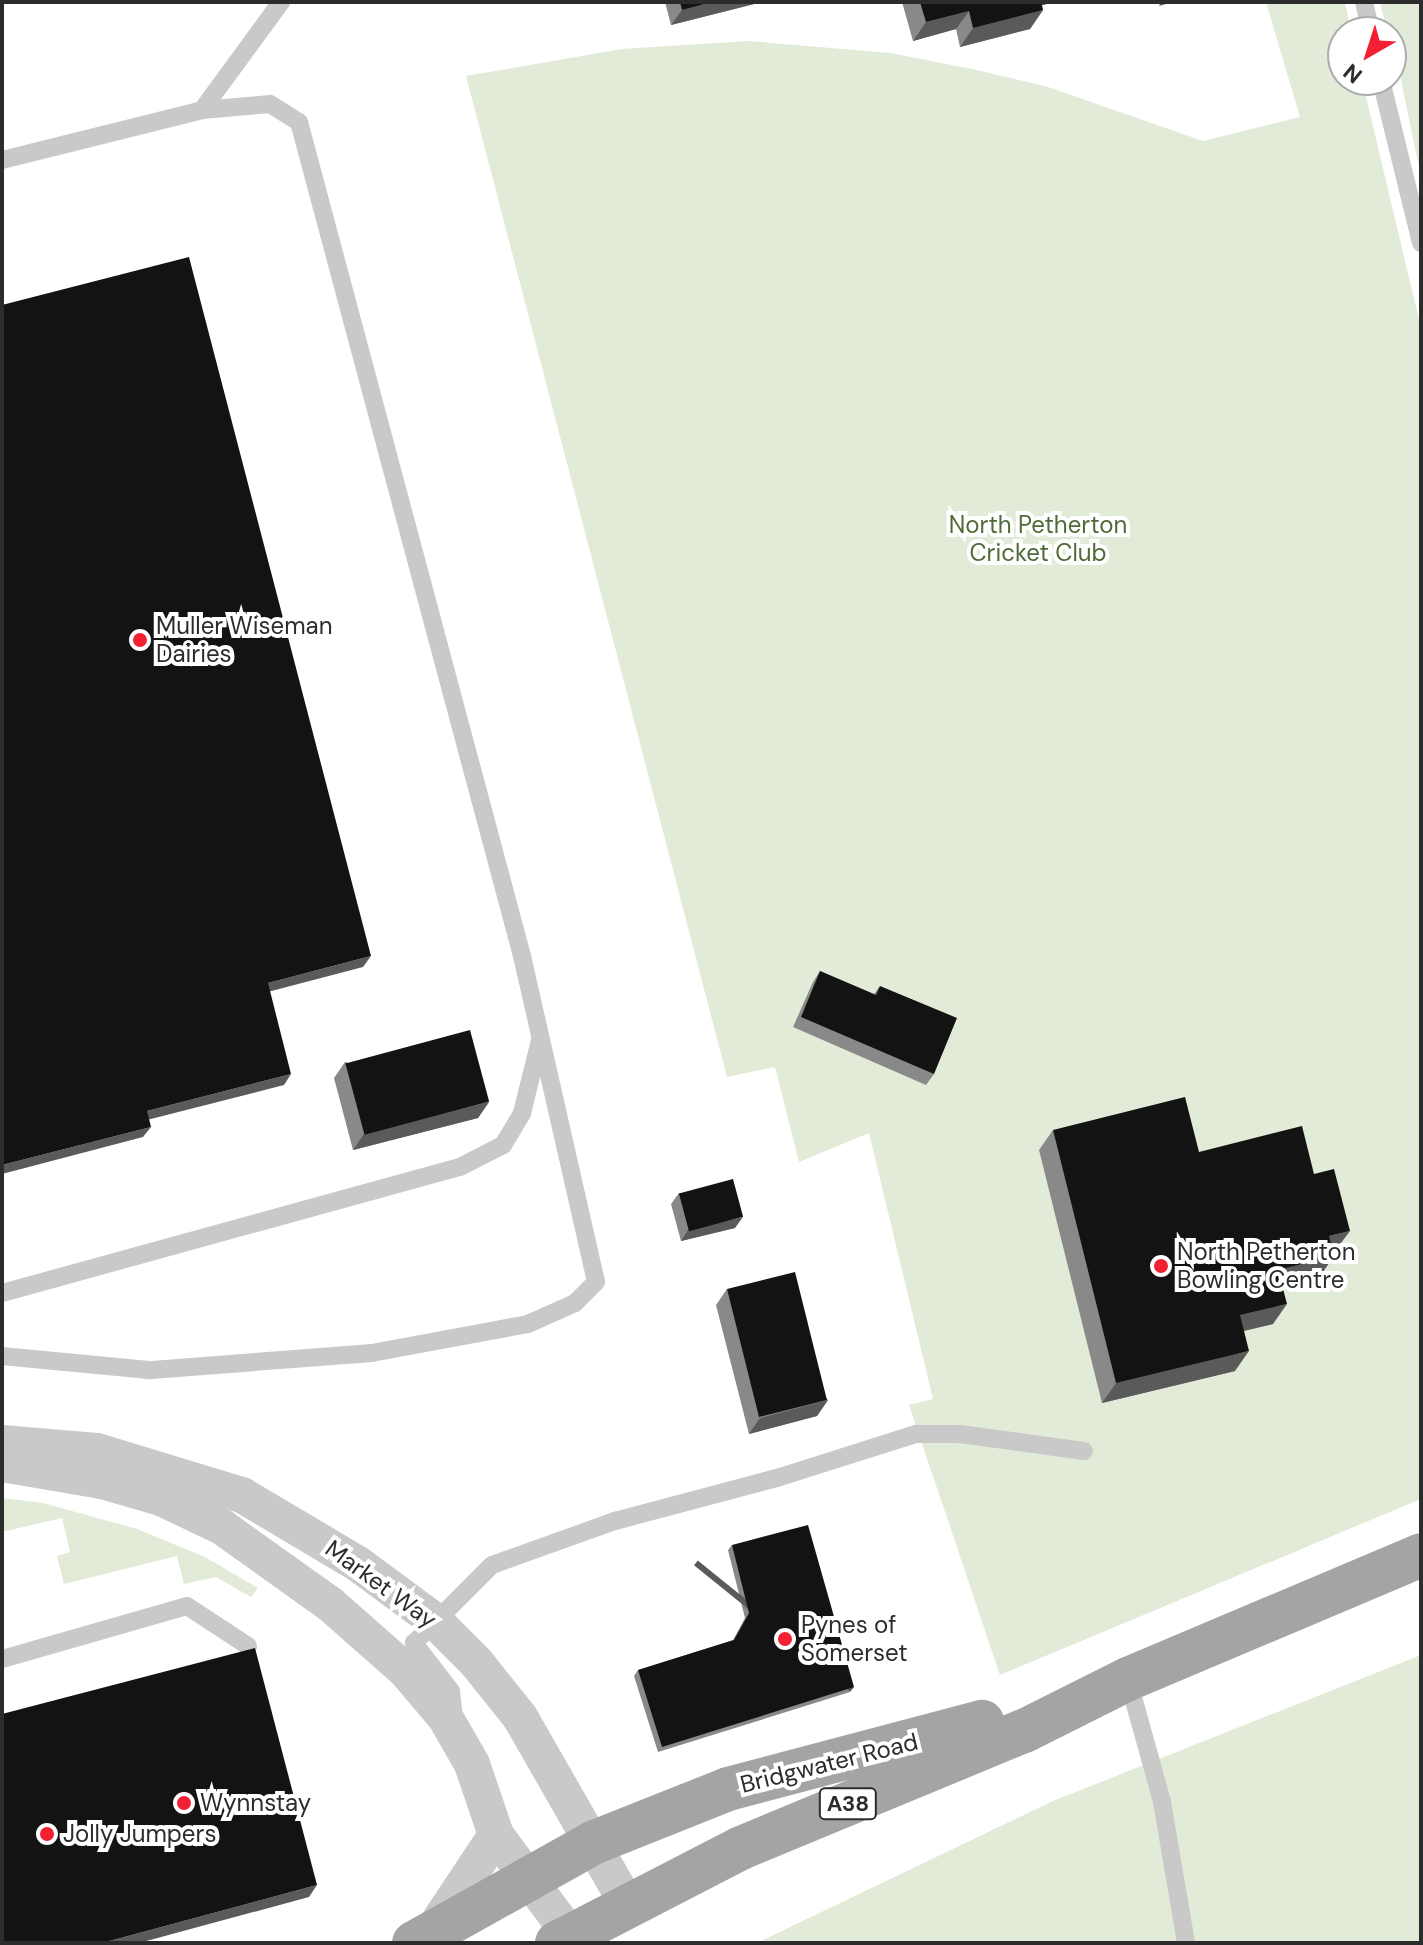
<!DOCTYPE html>
<html>
<head>
<meta charset="utf-8">
<style>
	body { margin:0 }
	#map { position:relative; width:1423px; height:1945px; overflow:hidden; background:#fff; font-family:"DM Sans",sans-serif }
	div>[style] { position:absolute }
	.green>* { inset:0; background:#e2ebd7 }
	.service>* { height:18px; margin:-9px; padding:0 9px; transform-origin:9px; border-radius:9px; background:#c9c9c9 }
	.minor>* { height:36px; margin:-18px; padding:0 18px; transform-origin:18px; border-radius:18px; background:#c9c9c9 }
	.primary>* { height:44px; margin:-22px; padding:0 22px; transform-origin:22px; border-radius:22px; background:#a4a4a4 }
	.wall>* { inset:0; background:#898989 }
	.shaded-wall>* { inset:0; background:#5a5a5a; transform-origin:0 0 }
	.building>* { inset:0; background:#131313; transform-origin:0 0 }
	.dots>* { width:22px; height:22px; translate:-50% -50%; box-sizing:border-box; border:4px solid #fff; border-radius:50% }
	span { translate:-50% -50%; white-space:nowrap; text-align:center; line-height:1.15; -webkit-text-stroke:8px #fff; paint-order:stroke }
	.shield-label span { padding:2px 6px; background:#fff; border:2px solid; border-radius:6px; -webkit-text-stroke-width:0 }
	.shield-label { font-size:22px; color:#2c2c2c; font-weight:700 }
	.park-label { font-size:24px; color:#4f6a37 }
	.poi-label { font-size:24px; color:#2c2c2c }
	.left { translate:0 -50%; text-align:left }
	.street-label { font-size:24px; color:#2c2c2c }
	.frame { position:absolute; inset:0; border:4px solid #2c2c2c; pointer-events:none }
	.north { position:absolute; left:1327px; top:16px; width:80px; height:80px; box-sizing:border-box; background:#fff; border:2px solid #ababab; border-radius:50%; rotate:219deg; font-size:22px; font-weight:700; line-height:32px; text-align:center; color:#2c2c2c }
	.north::after { content:''; display:block; margin:auto; width:28px; height:36px; background:#f12032; clip-path:polygon(50% 0,100% 100%,50% 72%,0 100%) }
</style>
</head>
<body>
<div id="map">
	<div class="green">
		<div style="clip-path:polygon(1266px 2px,1345px 2px,1351px 32px,1343px 32px,1343px 80px,1362px 80px,1421px 328px,1421px 1499px,1000px 1675px,909px 1405px,933px 1399px,869px 1133px,799px 1162px,775px 1067px,727px 1077px,466px 76px,622px 49px,748px 41px,891px 53px,977px 70px,1048px 87px,1203px 141px,1300px 117px)"></div>
		<div style="clip-path:polygon(1380px 2px,1421px 2px,1421px 177px,1391px 32px,1387px 32px)"></div>
		<div style="clip-path:polygon(2px 1498px,43px 1503px,137px 1529px,205px 1557px,258px 1588px,251px 1597px,216px 1577px,184px 1584px,177px 1556px,64px 1584px,57px 1556px,70px 1552px,62px 1518px,2px 1532px)"></div>
		<div style="clip-path:polygon(1421px 1655px,1421px 1943px,757px 1943px,1053px 1801px)"></div>
	</div>
	<div class="service">
		<div style="left:1364px;top:2px;width:31px;rotate:77deg"></div>
		<div style="left:1381px;top:80px;width:168px;rotate:76.2deg"></div>
		<div style="left:202px;top:110px;width:134px;rotate:-53.8deg"></div>
		<div style="left:2px;top:160px;width:206px;rotate:-14deg"></div>
		<div style="left:202px;top:110px;width:68px;rotate:-5deg"></div>
		<div style="left:270px;top:104px;width:34px;rotate:32deg"></div>
		<div style="left:299px;top:122px;width:863px;rotate:75.03deg"></div>
		<div style="left:522px;top:956px;width:334px;rotate:77.2deg"></div>
		<div style="left:596px;top:1282px;width:30px;rotate:135deg"></div>
		<div style="left:575px;top:1303px;width:51px;rotate:155.9deg"></div>
		<div style="left:528px;top:1324px;width:159px;rotate:169.5deg"></div>
		<div style="left:372px;top:1353px;width:224px;rotate:175.6deg"></div>
		<div style="left:149px;top:1370px;width:148px;rotate:-174.6deg"></div>
		<div style="left:2px;top:1293px;width:475px;rotate:-15.4deg"></div>
		<div style="left:460px;top:1167px;width:48px;rotate:-27.1deg"></div>
		<div style="left:503px;top:1145px;width:37px;rotate:-59deg"></div>
		<div style="left:522px;top:1113px;width:75px;rotate:-76.1deg"></div>
		<div style="left:2px;top:1659px;width:192px;rotate:-16deg"></div>
		<div style="left:187px;top:1606px;width:73px;rotate:33.3deg"></div>
		<div style="left:1128px;top:1679px;width:128px;rotate:74.5deg"></div>
		<div style="left:1162px;top:1802px;width:143px;rotate:80.3deg"></div>
		<div style="left:454px;top:1719px;width:28px;rotate:-96deg"></div>
		<div style="left:451px;top:1691px;width:61px;rotate:-127.6deg"></div>
		<div style="left:414px;top:1643px;width:110px;rotate:-45deg"></div>
		<div style="left:492px;top:1565px;width:131px;rotate:-19.7deg"></div>
		<div style="left:615px;top:1521px;width:168px;rotate:-14.9deg"></div>
		<div style="left:777px;top:1478px;width:146px;rotate:-17.6deg"></div>
		<div style="left:916px;top:1434px;width:44px"></div>
		<div style="left:960px;top:1434px;width:125px;rotate:7.8deg"></div>
	</div>
	<div class="minor">
		<div style="left:2px;top:1443px;width:95px;rotate:4.8deg"></div>
		<div style="left:97px;top:1451px;width:152px;rotate:16.9deg"></div>
		<div style="left:242px;top:1495px;width:135px;rotate:30.7deg"></div>
		<div style="left:358px;top:1564px;width:94px;rotate:36.4deg"></div>
		<div style="left:434px;top:1620px;width:59px;rotate:45deg"></div>
		<div style="left:476px;top:1662px;width:70px;rotate:51.3deg"></div>
		<div style="left:520px;top:1717px;width:219px;rotate:60.2deg"></div>
		<div style="left:8px;top:1465px;width:95px;rotate:9.7deg"></div>
		<div style="left:102px;top:1481px;width:61px;rotate:16.1deg"></div>
		<div style="left:161px;top:1498px;width:68px;rotate:25.4deg"></div>
		<div style="left:222px;top:1527px;width:133px;rotate:35.5deg"></div>
		<div style="left:330px;top:1604px;width:101px;rotate:41.4deg"></div>
		<div style="left:406px;top:1671px;width:60px;rotate:49.7deg"></div>
		<div style="left:445px;top:1717px;width:54px;rotate:60.1deg"></div>
		<div style="left:472px;top:1764px;width:75px;rotate:71.3deg"></div>
		<div style="left:496px;top:1835px;width:126px;rotate:53.4deg"></div>
		<div style="left:433px;top:1930px;width:114px;rotate:-56.4deg"></div>
	</div>
	<div class="primary">
		<div style="left:414px;top:1943px;width:207px;rotate:-29.2deg"></div>
		<div style="left:595px;top:1842px;width:143px;rotate:-21.7deg"></div>
		<div style="left:728px;top:1789px;width:263px;rotate:-14.8deg"></div>
		<div style="left:557px;top:1943px;width:207px;rotate:-27.3deg"></div>
		<div style="left:741px;top:1848px;width:306px;rotate:-22.5deg"></div>
		<div style="left:1024px;top:1731px;width:116px;rotate:-26.6deg"></div>
		<div style="left:1128px;top:1679px;width:318px;rotate:-22.9deg"></div>
	</div>
	<div class="wall">
		<div style="clip-path:polygon(665px 2px,762px 2px,671px 25px)"></div>
		<div style="clip-path:polygon(902px 2px,1055px 2px,1042px 5px,1043px 10px,1030px 29px,960px 47px,956px 29px,913px 41px)"></div>
		<div style="clip-path:polygon(820px 971px,874px 994px,880px 986px,934px 1074px,926px 1085px,793px 1027px,813px 982px)"></div>
		<div style="clip-path:polygon(345px 1062px,489px 1102px,478px 1118px,353px 1150px,334px 1078px)"></div>
		<div style="clip-path:polygon(1053px 1130px,1199px 1152px,1314px 1174px,1335px 1251px,1333px 1252px,1334px 1256px,1320px 1276px,1282px 1285px,1273px 1324px,1244px 1331px,1235px 1371px,1102px 1403px,1039px 1150px)"></div>
		<div style="clip-path:polygon(679px 1193px,735px 1228px,681px 1241px,671px 1204px)"></div>
		<div style="clip-path:polygon(727px 1289px,828px 1400px,817px 1416px,749px 1434px,716px 1305px)"></div>
		<div style="clip-path:polygon(732px 1545px,850px 1692px,658px 1752px,634px 1676px,638px 1670px,733px 1640px,745px 1618px,728px 1550px)"></div>
	</div>
	<div class="shaded-wall">
		<div style="clip-path:polygon(712px 2px,762px 2px,671px 25px,682px 10px)"></div>
		<div style="clip-path:polygon(1030px 2px,1055px 2px,1024px 10px)"></div>
		<div style="clip-path:polygon(1161px 2px,1173px 2px,1159px 6px)"></div>
		<div style="clip-path:polygon(1043px 10px,1030px 29px,960px 47px,973px 28px)"></div>
		<div style="clip-path:polygon(969px 11px,956px 29px,913px 41px,926px 22px)"></div>
		<div style="clip-path:polygon(371px 956px,363px 967px,260px 994px,268px 983px)"></div>
		<div style="clip-path:polygon(291px 1074px,284px 1085px,139px 1122px,147px 1111px)"></div>
		<div style="clip-path:polygon(489px 1102px,478px 1118px,353px 1150px,364px 1134px)"></div>
		<div style="clip-path:polygon(151px 1127px,143px 1137px,2px 1174px,2px 1165px)"></div>
		<div style="clip-path:polygon(743px 1217px,735px 1228px,681px 1241px,688px 1230px)"></div>
		<div style="clip-path:polygon(1350px 1231px,1335px 1251px,1315px 1256px,1329px 1236px)"></div>
		<div style="clip-path:polygon(1334px 1256px,1320px 1276px,1264px 1290px,1278px 1270px)"></div>
		<div style="clip-path:polygon(1287px 1304px,1273px 1324px,1226px 1335px,1240px 1315px)"></div>
		<div style="clip-path:polygon(1249px 1351px,1235px 1371px,1102px 1403px,1116px 1383px)"></div>
		<div style="clip-path:polygon(828px 1400px,817px 1416px,749px 1434px,760px 1418px)"></div>
		<div style="left:854px;top:1687px;width:6px;height:201px;rotate:129deg"></div>
		<div style="clip-path:polygon(317px 1885px,309px 1897px,139px 1943px,102px 1943px)"></div>
	</div>
	<div class="building">
		<div style="clip-path:polygon(680px 2px,712px 2px,682px 10px)"></div>
		<div style="clip-path:polygon(920px 2px,1041px 2px,1043px 10px,973px 28px,969px 11px,926px 22px)"></div>
		<div style="clip-path:polygon(189px 257px,371px 956px,268px 983px,291px 1074px,147px 1111px,151px 1127px,2px 1165px,2px 305px)"></div>
		<div style="clip-path:polygon(820px 971px,876px 995px,880px 986px,957px 1018px,934px 1074px,801px 1017px)"></div>
		<div style="left:470px;top:1030px;width:74px;height:129px;rotate:75deg"></div>
		<div style="clip-path:polygon(1185px 1097px,1199px 1152px,1302px 1126px,1314px 1174px,1334px 1169px,1350px 1231px,1329px 1236px,1334px 1256px,1278px 1270px,1287px 1304px,1240px 1315px,1249px 1351px,1116px 1383px,1053px 1130px)"></div>
		<div style="left:733px;top:1179px;width:39px;height:56px;rotate:75deg"></div>
		<div style="left:795px;top:1272px;width:132px;height:70px;rotate:76deg"></div>
		<div style="clip-path:polygon(808px 1525px,854px 1687px,662px 1747px,638px 1670px,734px 1640px,749px 1613px,732px 1545px)"></div>
		<div style="clip-path:polygon(255px 1648px,317px 1885px,102px 1943px,2px 1943px,2px 1714px)"></div>
	</div>
	<div class="dots">
		<div style="left:140px;top:640px;background:#f12032"></div>
		<div style="left:1161px;top:1266px;background:#f12032"></div>
		<div style="left:785px;top:1639px;background:#f12032"></div>
		<div style="left:184px;top:1803px;background:#f12032"></div>
		<div style="left:47px;top:1834px;background:#f12032"></div>
	</div>
	<div class="shield-label">
		<span style="left:848px;top:1804px">A38</span>
	</div>
	<div class="park-label">
		<span style="left:1038px;top:539px">North Petherton<br>Cricket Club</span>
	</div>
	<div class="poi-label">
		<span class="left" style="left:156px;top:640px">Muller Wiseman<br>Dairies</span>
		<span class="left" style="left:1177px;top:1266px">North Petherton<br>Bowling Centre</span>
		<span class="left" style="left:801px;top:1639px">Pynes of<br>Somerset</span>
		<span class="left" style="left:200px;top:1803px">Wynnstay</span>
		<span class="left" style="left:63px;top:1834px">Jolly Jumpers</span>
	</div>
	<div class="street-label">
		<span style="left:381px;top:1584px;rotate:36deg">Market Way</span>
		<span style="left:829px;top:1763px;rotate:-14deg">Bridgwater Road</span>
	</div>
	<div class="frame"></div>
	<div class="north">N</div>
</div>
</body>
</html>
